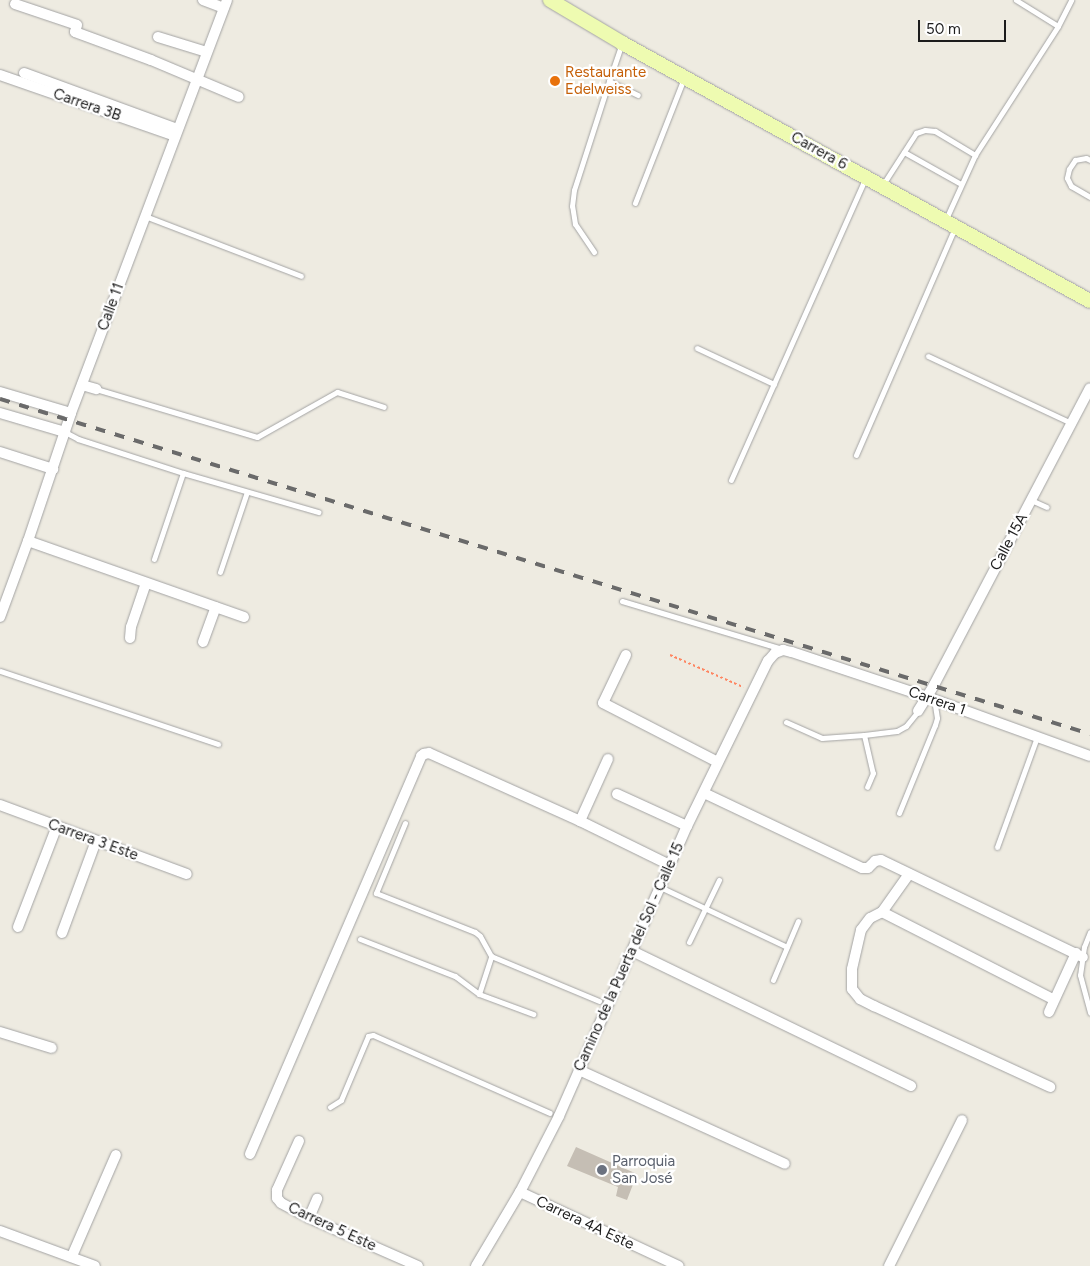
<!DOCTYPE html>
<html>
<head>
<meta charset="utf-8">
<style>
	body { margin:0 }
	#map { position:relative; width:1090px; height:1266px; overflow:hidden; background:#eeebe1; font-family:Figtree,sans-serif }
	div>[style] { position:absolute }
	.building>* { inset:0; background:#c5beb4 }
	.path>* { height:2px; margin-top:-1px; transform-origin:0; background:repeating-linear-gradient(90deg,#fe8662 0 2.5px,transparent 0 5px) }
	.roads { filter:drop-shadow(0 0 1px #a3a3a3) drop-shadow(0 0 1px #a3a3a3) }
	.service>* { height:5px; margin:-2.5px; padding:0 2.5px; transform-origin:2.5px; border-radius:2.5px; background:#fff }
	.minor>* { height:10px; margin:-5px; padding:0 5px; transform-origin:5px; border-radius:5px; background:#fff }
	.secondary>* { height:14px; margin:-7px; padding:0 7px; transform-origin:7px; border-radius:7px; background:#eefbb1 }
	.rail>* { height:4px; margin-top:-2px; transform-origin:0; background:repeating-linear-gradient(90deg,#6a6a6a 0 10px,transparent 0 20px) }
	.dots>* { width:14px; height:14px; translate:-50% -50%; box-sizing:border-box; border:2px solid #fff; border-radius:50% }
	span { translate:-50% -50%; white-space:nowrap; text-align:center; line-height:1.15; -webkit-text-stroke:4.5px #fff; paint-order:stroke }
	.food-label { font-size:15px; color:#c56008 }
	.left { translate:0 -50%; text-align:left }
	.street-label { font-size:15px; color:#1c1c1c }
	.worship-label { font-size:15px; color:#5b616d }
	.scale { position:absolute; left:918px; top:20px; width:88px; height:22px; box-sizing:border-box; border:2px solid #1c1c1c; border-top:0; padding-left:6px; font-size:15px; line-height:18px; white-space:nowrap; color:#1c1c1c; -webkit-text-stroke:4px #fff; paint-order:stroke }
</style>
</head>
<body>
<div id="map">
	<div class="building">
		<div style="clip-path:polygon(576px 1147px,637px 1174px,627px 1200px,616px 1196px,618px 1187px,567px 1166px)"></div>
	</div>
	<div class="path">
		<div style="left:670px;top:655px;width:80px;rotate:23.7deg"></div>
	</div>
	<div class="roads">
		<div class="service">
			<div style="left:1016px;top:0;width:49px;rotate:31.8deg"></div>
			<div style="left:622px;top:43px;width:40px;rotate:108.9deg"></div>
			<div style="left:609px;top:81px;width:32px;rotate:26deg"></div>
			<div style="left:904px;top:152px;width:65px;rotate:29.3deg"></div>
			<div style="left:975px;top:155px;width:153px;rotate:-57.2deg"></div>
			<div style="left:1058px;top:26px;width:29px;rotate:-63deg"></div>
			<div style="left:1090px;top:160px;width:4px;rotate:-153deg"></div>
			<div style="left:1086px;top:158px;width:11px;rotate:170deg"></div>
			<div style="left:1075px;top:160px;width:11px;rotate:124deg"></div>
			<div style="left:1069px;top:169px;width:9px;rotate:103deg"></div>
			<div style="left:1067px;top:178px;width:9px;rotate:63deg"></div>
			<div style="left:1071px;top:186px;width:22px;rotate:30deg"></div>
			<div style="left:882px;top:186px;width:63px;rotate:-57.3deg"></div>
			<div style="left:916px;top:133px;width:9px;rotate:-18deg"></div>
			<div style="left:925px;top:130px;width:10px;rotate:6deg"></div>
			<div style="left:935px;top:131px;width:47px;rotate:31deg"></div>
			<div style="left:975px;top:155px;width:70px;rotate:114.4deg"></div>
			<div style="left:635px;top:203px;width:134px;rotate:-68.6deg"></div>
			<div style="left:145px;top:216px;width:167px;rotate:21deg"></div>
			<div style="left:594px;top:252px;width:34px;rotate:-124deg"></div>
			<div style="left:575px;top:224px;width:18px;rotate:-99deg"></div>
			<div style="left:572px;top:206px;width:16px;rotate:-83deg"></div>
			<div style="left:574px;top:190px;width:114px;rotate:-72.2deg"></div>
			<div style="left:697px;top:348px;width:85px;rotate:25.1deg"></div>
			<div style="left:928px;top:356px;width:158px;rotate:25.1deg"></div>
			<div style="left:96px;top:389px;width:168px;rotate:16.6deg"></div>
			<div style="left:257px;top:437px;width:92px;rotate:-29.4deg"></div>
			<div style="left:337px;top:392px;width:49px;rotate:17.7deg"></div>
			<div style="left:65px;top:432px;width:15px;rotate:28deg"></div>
			<div style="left:78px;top:439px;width:110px;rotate:17.9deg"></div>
			<div style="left:183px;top:473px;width:141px;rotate:16.1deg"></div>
			<div style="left:856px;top:455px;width:249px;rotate:-66.5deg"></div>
			<div style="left:731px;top:480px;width:329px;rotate:-66deg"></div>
			<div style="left:1031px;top:500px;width:17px;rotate:24deg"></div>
			<div style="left:154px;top:559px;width:91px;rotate:-71.4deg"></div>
			<div style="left:220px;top:572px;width:84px;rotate:-71.4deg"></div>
			<div style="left:622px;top:601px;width:167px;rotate:16.7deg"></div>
			<div style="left:0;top:671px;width:230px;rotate:18.5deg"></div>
			<div style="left:786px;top:722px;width:39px;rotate:24deg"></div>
			<div style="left:822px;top:738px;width:42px;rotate:-4.1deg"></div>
			<div style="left:864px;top:735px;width:33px;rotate:-7deg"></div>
			<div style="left:897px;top:731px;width:10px;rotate:-29deg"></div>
			<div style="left:906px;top:726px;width:19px;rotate:-51deg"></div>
			<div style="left:864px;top:735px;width:39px;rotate:77deg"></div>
			<div style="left:873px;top:773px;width:15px;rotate:113deg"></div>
			<div style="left:899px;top:813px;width:95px;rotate:-67.8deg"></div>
			<div style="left:935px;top:725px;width:7px;rotate:-74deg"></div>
			<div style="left:937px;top:718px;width:19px;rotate:-99deg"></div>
			<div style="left:405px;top:823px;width:76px;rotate:112.5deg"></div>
			<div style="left:376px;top:893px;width:106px;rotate:21.5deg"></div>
			<div style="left:475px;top:932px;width:6px;rotate:39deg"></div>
			<div style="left:480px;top:936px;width:23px;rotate:61deg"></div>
			<div style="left:491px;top:956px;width:117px;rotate:22.6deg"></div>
			<div style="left:997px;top:847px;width:117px;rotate:-70deg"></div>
			<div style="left:660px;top:887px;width:140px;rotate:25.3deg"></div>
			<div style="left:1090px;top:932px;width:16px;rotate:112deg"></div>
			<div style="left:1084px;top:947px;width:28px;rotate:98deg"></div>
			<div style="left:1080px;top:975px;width:39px;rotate:75deg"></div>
			<div style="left:360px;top:939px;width:102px;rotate:21.3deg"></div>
			<div style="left:455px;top:976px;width:30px;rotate:37deg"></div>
			<div style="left:479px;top:994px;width:58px;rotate:20.3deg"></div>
			<div style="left:689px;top:942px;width:69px;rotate:-64.2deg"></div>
			<div style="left:773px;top:980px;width:64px;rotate:-67deg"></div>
			<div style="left:479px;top:994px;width:40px;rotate:-72deg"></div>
			<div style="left:330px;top:1107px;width:13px;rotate:-32deg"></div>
			<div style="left:341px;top:1100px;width:69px;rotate:-67.1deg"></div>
			<div style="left:368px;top:1036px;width:5px;rotate:-11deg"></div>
			<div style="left:373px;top:1035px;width:193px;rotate:23.8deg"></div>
		</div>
		<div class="minor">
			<div style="left:203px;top:0;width:22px;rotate:21deg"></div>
			<div style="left:15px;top:4px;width:65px;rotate:18.7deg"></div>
			<div style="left:77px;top:25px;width:7px;rotate:106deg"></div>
			<div style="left:75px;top:32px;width:81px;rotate:20.2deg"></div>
			<div style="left:151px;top:60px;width:95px;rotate:22.8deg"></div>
			<div style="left:158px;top:37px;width:51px;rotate:17deg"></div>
			<div style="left:24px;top:73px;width:163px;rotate:20.1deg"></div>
			<div style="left:0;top:75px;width:185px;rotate:19.2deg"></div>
			<div style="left:82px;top:385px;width:15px;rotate:16deg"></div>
			<div style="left:0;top:392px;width:74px;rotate:16.5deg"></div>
			<div style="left:0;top:413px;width:68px;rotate:16.3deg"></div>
			<div style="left:0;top:452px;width:56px;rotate:17.8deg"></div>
			<div style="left:28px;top:541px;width:229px;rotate:19.4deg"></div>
			<div style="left:0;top:617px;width:81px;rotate:-69.8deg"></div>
			<div style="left:28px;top:541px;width:135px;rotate:-71.4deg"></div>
			<div style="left:71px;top:413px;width:441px;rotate:-69.3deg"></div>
			<div style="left:130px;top:638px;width:11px;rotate:-85deg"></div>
			<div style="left:131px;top:627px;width:46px;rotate:-71.2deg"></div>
			<div style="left:203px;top:642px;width:37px;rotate:-70deg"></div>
			<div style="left:626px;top:655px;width:53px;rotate:115.6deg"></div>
			<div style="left:603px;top:703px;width:129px;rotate:27.2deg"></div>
			<div style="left:918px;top:711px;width:31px;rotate:-58deg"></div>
			<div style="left:934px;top:685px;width:335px;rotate:-62.3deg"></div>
			<div style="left:704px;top:793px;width:175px;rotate:25.4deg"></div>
			<div style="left:862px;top:868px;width:6px"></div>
			<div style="left:868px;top:868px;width:10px;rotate:-45deg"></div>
			<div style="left:875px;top:861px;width:6px;rotate:-9deg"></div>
			<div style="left:881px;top:860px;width:224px;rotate:25.7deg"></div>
			<div style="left:617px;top:794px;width:77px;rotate:24.6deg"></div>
			<div style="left:0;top:805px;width:199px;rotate:20.3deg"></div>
			<div style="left:580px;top:821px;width:68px;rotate:-65.7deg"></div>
			<div style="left:909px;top:874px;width:47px;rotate:125.4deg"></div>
			<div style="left:882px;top:912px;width:13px;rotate:153deg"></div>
			<div style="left:870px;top:918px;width:15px;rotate:127deg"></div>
			<div style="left:861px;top:930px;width:40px;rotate:103deg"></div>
			<div style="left:852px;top:969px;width:20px;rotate:90deg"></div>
			<div style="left:852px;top:989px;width:13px;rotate:51deg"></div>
			<div style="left:860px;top:999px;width:16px;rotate:27deg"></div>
			<div style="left:874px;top:1006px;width:194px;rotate:24.7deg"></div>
			<div style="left:882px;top:912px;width:192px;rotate:27deg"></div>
			<div style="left:18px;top:927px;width:108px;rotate:-68.9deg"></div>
			<div style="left:62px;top:933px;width:98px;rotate:-69.7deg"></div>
			<div style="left:632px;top:951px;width:310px;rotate:25.8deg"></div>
			<div style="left:1049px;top:1012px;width:65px;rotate:-65.4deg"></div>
			<div style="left:0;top:1032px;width:54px;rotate:17.1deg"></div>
			<div style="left:579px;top:1070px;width:226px;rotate:24.5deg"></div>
			<div style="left:299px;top:1141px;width:54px;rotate:114.2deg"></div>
			<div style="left:277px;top:1190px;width:8px;rotate:90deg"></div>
			<div style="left:277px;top:1198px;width:6px;rotate:51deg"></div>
			<div style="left:281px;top:1203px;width:32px;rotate:28deg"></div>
			<div style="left:309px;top:1218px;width:119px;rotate:23.8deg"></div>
			<div style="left:250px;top:1154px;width:433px;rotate:-66.7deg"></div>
			<div style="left:421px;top:756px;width:4px;rotate:-34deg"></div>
			<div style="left:424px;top:754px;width:5px;rotate:-11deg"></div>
			<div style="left:429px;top:753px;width:166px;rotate:24.2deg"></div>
			<div style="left:580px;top:821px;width:100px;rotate:26.1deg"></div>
			<div style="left:520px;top:1192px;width:175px;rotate:25deg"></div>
			<div style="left:309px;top:1218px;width:21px;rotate:-67deg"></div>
			<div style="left:0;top:1231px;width:101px;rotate:20.2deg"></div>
			<div style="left:72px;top:1256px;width:110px;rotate:-66.5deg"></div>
			<div style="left:476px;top:1266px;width:86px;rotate:-59.3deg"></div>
			<div style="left:520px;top:1192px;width:85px;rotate:-62.8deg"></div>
			<div style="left:559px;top:1116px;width:317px;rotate:-66.2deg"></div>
			<div style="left:687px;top:826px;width:184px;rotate:-63.9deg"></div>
			<div style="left:768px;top:661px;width:11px;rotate:-49deg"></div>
			<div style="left:775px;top:653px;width:9px;rotate:-21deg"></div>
			<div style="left:783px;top:650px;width:9px;rotate:13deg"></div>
			<div style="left:792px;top:652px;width:142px;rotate:18.4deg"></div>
			<div style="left:927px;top:697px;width:173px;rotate:19.9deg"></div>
			<div style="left:889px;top:1266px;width:163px;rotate:-63.4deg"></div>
		</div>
		<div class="secondary">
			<div style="left:550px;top:0;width:84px;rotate:30.8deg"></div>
			<div style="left:622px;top:43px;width:534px;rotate:28.87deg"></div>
		</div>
	</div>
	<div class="rail">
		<div style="left:0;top:399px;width:1140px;rotate:17.08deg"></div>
	</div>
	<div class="dots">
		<div style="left:555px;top:81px;background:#e8710a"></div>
		<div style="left:602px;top:1170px;background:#6b7280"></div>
	</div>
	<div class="food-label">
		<span class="left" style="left:565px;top:81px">Restaurante<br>Edelweiss</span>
	</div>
	<div class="street-label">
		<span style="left:87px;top:105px;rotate:19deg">Carrera 3B</span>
		<span style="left:819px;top:151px;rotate:29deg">Carrera 6</span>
		<span style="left:111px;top:307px;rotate:-70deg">Calle 11</span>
		<span style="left:1009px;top:542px;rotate:-62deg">Calle 15A</span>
		<span style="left:937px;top:701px;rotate:19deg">Carrera 1</span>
		<span style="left:93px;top:840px;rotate:20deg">Carrera 3 Este</span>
		<span style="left:629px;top:957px;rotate:-66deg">Camino de la Puerta del Sol - Calle 15</span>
		<span style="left:585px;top:1223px;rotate:25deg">Carrera 4A Este</span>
		<span style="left:332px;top:1227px;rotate:25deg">Carrera 5 Este</span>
	</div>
	<div class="worship-label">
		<span class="left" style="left:612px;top:1170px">Parroquia<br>San José</span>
	</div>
	<div class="scale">50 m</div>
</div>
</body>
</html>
